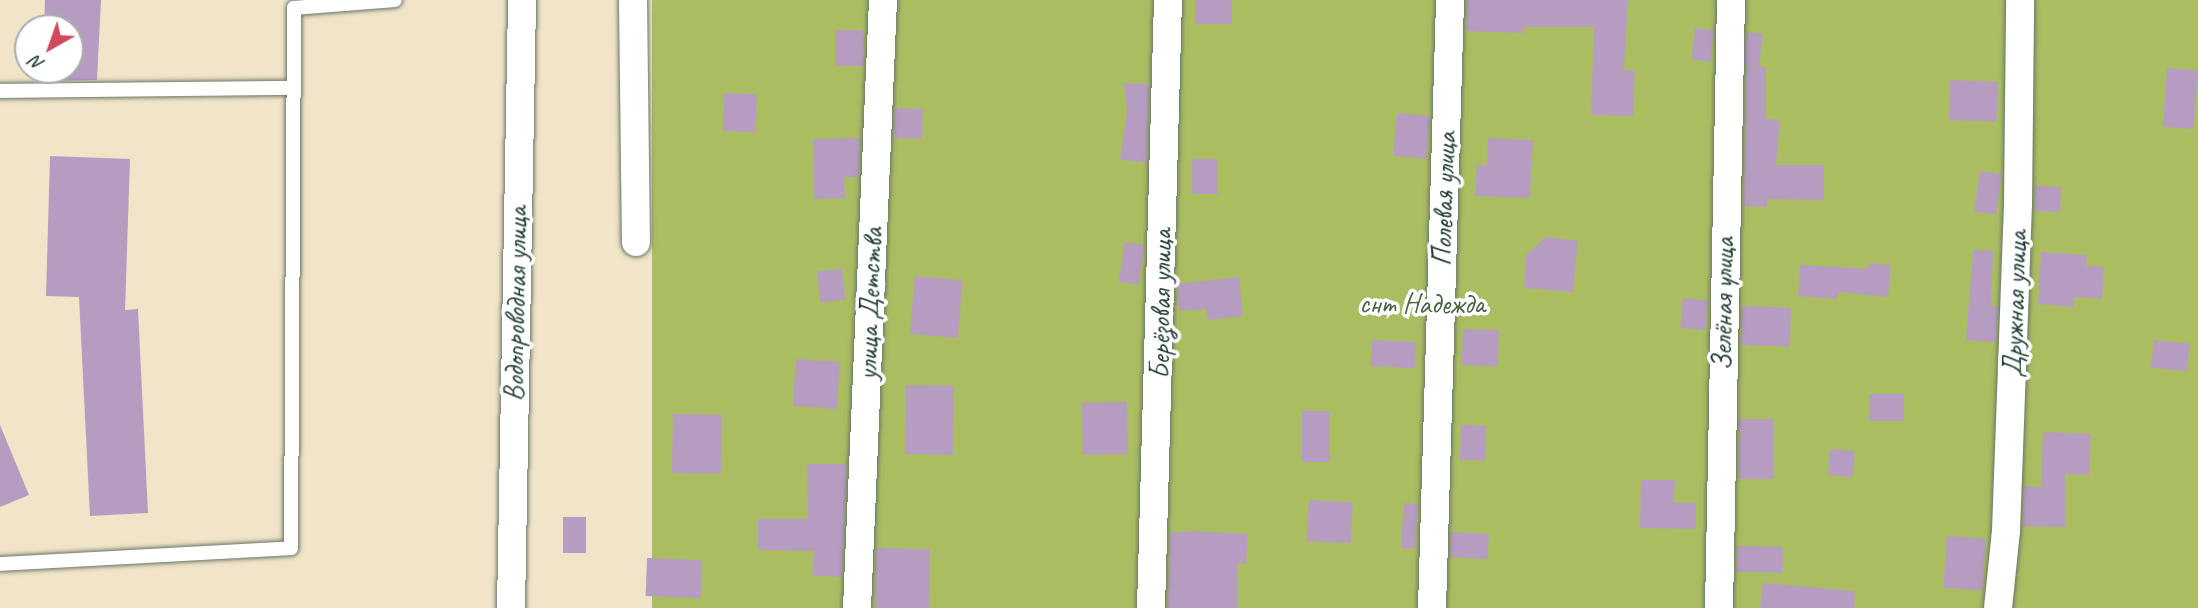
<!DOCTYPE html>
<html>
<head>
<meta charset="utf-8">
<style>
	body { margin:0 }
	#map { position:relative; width:2198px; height:608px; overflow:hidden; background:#f1e4c8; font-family:Caveat,sans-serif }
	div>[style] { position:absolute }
	.green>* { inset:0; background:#abbd61; transform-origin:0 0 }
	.building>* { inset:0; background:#b79cc1; transform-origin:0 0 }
	.roads { filter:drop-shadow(0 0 2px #687768) drop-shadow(0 0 2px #687768) }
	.lane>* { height:14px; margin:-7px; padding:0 7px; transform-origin:7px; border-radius:7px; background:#fff }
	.street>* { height:28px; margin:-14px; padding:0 14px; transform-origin:14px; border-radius:14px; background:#fff }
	span { translate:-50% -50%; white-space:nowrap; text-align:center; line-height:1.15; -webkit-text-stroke:7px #fff; paint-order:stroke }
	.street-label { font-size:28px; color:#1f3d34 }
	.park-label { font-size:28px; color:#496342 }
	.north { position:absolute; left:14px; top:14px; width:70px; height:70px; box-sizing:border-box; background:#fff; border:2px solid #a5b1ae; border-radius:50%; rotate:220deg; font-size:19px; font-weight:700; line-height:28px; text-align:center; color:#1f3d34 }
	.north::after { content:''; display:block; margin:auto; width:24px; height:32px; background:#d1495b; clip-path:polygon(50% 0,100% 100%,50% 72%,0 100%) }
</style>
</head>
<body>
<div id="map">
	<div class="green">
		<div style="left:652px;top:0;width:1546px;height:608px"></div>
	</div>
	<div class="building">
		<div style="clip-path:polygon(45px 0,101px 0,97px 80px,42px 81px,42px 70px,70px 70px,70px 28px,44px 28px)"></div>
		<div style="left:1195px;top:0;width:37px;height:24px"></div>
		<div style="clip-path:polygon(1467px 0,1628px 0,1624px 70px,1635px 71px,1633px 116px,1591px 115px,1594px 27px,1524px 27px,1524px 33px,1466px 31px)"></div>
		<div style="left:1695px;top:28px;width:19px;height:32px;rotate:6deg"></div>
		<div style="left:835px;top:30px;width:28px;height:36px"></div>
		<div style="left:1747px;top:32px;width:16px;height:33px;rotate:7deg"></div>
		<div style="clip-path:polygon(1746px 66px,1766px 67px,1766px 119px,1780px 120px,1776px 165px,1824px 165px,1824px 200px,1767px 199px,1767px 207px,1744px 206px)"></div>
		<div style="left:2167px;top:68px;width:31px;height:59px;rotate:4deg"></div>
		<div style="left:1950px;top:80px;width:48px;height:40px;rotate:2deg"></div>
		<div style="clip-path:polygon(1124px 83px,1149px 84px,1147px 163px,1120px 159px,1127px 111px)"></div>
		<div style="left:724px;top:93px;width:33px;height:38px;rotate:2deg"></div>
		<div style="left:895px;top:108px;width:28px;height:30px;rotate:2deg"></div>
		<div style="left:1397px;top:113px;width:33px;height:43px;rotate:5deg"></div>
		<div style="clip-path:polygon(860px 138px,859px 177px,844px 177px,845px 198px,814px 199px,813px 139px)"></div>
		<div style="clip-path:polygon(1488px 138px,1533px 140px,1530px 198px,1475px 196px,1477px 165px,1487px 165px)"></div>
		<div style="clip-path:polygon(50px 156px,130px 159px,125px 310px,138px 309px,148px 513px,90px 516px,79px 297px,46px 296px)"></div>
		<div style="left:1192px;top:159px;width:26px;height:35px"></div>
		<div style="left:1980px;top:171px;width:22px;height:41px;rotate:8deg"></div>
		<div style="left:2035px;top:186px;width:26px;height:25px;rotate:2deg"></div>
		<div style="clip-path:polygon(1546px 237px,1578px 241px,1573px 292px,1524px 288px,1526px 255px)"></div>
		<div style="left:1125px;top:242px;width:20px;height:40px;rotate:9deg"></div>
		<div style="clip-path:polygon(1973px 250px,1993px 251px,1991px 306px,1998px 306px,1996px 342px,1966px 340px)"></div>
		<div style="clip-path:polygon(2041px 252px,2087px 255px,2086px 266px,2104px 267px,2102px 299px,2075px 297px,2074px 307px,2038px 304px)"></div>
		<div style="clip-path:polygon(1869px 263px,1891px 265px,1888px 297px,1838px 292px,1837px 299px,1798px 296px,1800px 265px,1868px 269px)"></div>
		<div style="left:842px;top:269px;width:31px;height:25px;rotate:84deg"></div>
		<div style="left:915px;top:276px;width:48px;height:58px;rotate:5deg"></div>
		<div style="clip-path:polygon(1239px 277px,1243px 316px,1208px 320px,1206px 309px,1179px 311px,1177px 284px)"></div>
		<div style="left:1683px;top:298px;width:25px;height:30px;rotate:5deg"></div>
		<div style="left:1742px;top:306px;width:49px;height:39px;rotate:2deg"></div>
		<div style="left:1463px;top:329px;width:36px;height:36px;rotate:2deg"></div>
		<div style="left:1372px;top:340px;width:44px;height:26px;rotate:3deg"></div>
		<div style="left:2154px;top:340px;width:36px;height:28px;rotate:6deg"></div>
		<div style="left:796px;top:359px;width:44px;height:47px;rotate:4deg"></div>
		<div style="left:906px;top:385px;width:48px;height:69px;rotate:1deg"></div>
		<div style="left:1869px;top:394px;width:35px;height:27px"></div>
		<div style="left:1127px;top:402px;width:52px;height:45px;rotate:89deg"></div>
		<div style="left:1302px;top:411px;width:28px;height:51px"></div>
		<div style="left:673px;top:414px;width:49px;height:59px;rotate:1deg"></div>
		<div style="left:1739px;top:419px;width:34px;height:60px"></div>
		<div style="clip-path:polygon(0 425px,29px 495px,0 507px)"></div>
		<div style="left:1461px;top:425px;width:25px;height:35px;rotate:2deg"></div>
		<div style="clip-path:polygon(2043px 432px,2091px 434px,2089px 475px,2065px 474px,2065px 527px,2023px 526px,2024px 486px,2041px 487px)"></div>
		<div style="left:1830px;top:449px;width:25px;height:26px;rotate:5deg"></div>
		<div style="clip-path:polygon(807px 464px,847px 464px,842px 577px,812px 575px,814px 551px,758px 550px,758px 519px,808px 519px)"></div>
		<div style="clip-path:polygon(1641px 480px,1675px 480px,1674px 503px,1696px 503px,1696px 529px,1640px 528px)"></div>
		<div style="left:1309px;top:500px;width:44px;height:41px;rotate:3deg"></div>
		<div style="left:1404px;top:503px;width:14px;height:45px;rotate:4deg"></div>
		<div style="left:563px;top:517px;width:23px;height:36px"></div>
		<div style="clip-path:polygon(1194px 531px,1248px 534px,1246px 564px,1237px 563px,1237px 608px,1168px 608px,1170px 533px)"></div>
		<div style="left:1451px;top:532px;width:38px;height:25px;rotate:3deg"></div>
		<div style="left:1947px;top:536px;width:39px;height:52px;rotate:4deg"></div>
		<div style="left:1737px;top:546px;width:46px;height:26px;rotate:1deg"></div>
		<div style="left:876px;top:548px;width:54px;height:60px;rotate:1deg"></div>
		<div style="left:647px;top:558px;width:55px;height:38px;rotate:2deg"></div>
		<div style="clip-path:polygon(1763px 583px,1855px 591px,1854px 608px,1760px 608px)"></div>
	</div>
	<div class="roads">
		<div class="lane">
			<div style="left:0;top:91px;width:293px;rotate:-0.6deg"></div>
			<div style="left:0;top:564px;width:291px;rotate:-3.1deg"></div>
			<div style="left:291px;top:548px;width:540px;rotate:-89.68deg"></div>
			<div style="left:294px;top:8px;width:101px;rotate:-4.5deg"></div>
		</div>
		<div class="street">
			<div style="left:633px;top:0;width:242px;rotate:89.3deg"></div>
			<div style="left:511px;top:608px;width:608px;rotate:-88.96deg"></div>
			<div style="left:857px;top:608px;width:609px;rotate:-87.55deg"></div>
			<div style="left:1151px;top:608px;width:608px;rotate:-88.4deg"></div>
			<div style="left:1432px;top:608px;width:608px;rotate:-88.3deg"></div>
			<div style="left:1719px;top:608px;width:608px;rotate:-88.87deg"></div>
			<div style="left:1998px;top:608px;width:77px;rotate:-84.1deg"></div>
			<div style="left:2006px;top:531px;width:327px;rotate:-87.9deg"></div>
			<div style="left:2018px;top:204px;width:204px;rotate:-89.4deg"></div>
		</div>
	</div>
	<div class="street-label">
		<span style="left:1444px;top:199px;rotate:-88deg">Полевая улица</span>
		<span style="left:516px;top:304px;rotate:-89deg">Водопроводная улица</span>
		<span style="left:870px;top:304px;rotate:-88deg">улица Детства</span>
		<span style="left:1161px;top:304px;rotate:-89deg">Берёзовая улица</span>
		<span style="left:1723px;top:304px;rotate:-89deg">Зелёная улица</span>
		<span style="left:2015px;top:304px;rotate:-88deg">Дружная улица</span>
	</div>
	<div class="park-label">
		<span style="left:1422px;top:304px">снт Надежда</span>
	</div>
	<div class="north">N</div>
</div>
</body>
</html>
